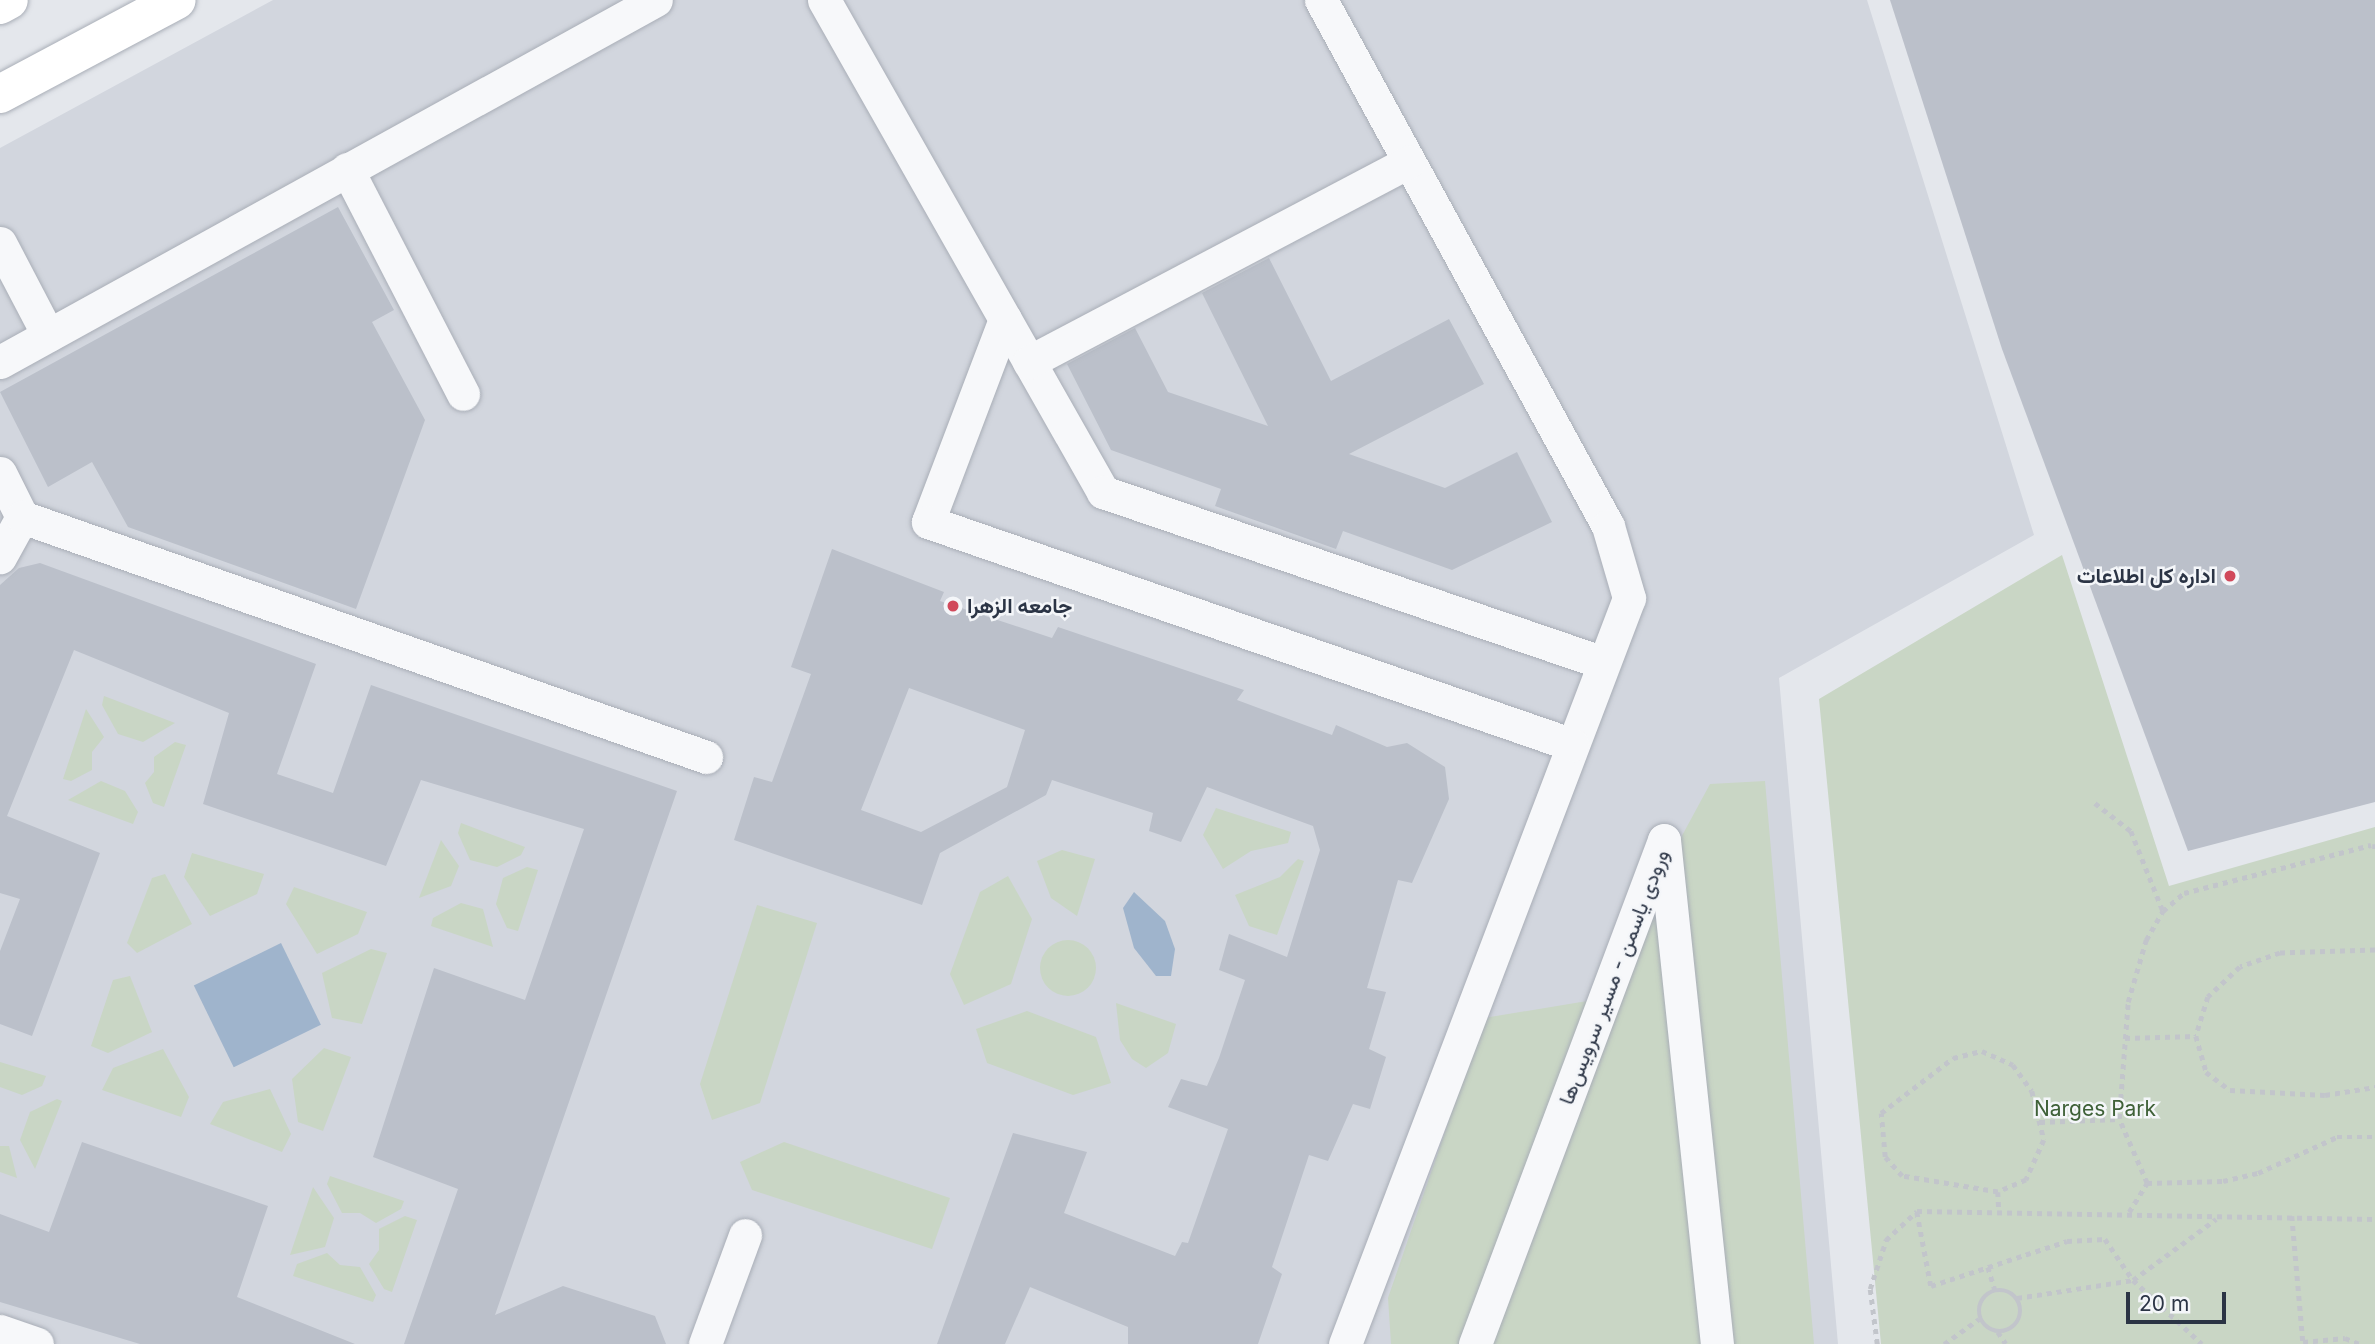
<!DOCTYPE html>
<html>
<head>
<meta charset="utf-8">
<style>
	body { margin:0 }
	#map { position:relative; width:2375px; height:1344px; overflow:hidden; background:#e4e7ec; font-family:Inter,Vazirmatn,sans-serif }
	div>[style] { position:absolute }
	.built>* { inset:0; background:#d2d6de }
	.green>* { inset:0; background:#c9d6c5 }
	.round { border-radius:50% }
	.water>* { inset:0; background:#9fb4cc; transform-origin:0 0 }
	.building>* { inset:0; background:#bbc0ca }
	.path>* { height:4.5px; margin-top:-2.25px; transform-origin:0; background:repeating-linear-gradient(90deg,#c2c5cb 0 5px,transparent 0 10px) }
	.path>.ring { margin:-2.25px; padding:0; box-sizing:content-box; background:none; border:4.5px solid #c2c5cb; border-radius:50% }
	.roads { filter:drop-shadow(0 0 2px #a9aeb7) drop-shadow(0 0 2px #a9aeb7) }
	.minor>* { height:33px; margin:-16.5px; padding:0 16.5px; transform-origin:16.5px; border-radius:16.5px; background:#f7f8fa }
	.major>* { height:38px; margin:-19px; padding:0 19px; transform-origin:19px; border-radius:19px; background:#fff }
	.dots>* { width:19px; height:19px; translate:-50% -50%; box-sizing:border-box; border:4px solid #f4f6f9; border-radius:50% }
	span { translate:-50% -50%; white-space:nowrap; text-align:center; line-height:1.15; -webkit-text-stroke:5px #f4f6f9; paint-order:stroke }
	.poi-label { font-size:21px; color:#2b3445; font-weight:700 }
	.right { translate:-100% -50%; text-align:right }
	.left { translate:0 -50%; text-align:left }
	.street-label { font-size:21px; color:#2b3445 }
	.park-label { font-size:21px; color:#3f6138 }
	.scale { position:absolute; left:2126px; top:1292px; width:100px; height:32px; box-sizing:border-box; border:4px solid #2b3445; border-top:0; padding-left:9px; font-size:21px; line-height:24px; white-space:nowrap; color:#2b3445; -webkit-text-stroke:5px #f4f6f9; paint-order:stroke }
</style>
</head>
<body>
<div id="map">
	<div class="built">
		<div style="clip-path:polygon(273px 0,1867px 0,2034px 535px,1779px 678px,1838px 1344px,0 1344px,0 148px)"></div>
	</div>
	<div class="green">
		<div style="clip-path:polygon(2062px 555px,2169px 886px,2375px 827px,2375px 1344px,1881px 1344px,1819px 699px)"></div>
		<div style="clip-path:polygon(104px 696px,175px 723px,143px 742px,118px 734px,102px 705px)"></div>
		<div style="clip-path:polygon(86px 709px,104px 737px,92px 752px,92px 770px,71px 781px,63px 779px)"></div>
		<div style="clip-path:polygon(175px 742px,186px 745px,164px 807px,153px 803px,145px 783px,154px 772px,154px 757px)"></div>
		<div style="clip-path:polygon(101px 781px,125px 791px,138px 812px,133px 824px,68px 800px)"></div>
		<div style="clip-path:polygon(1765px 781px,1814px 1344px,1391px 1344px,1388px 1298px,1484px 1018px,1593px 1000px,1710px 784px)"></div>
		<div style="clip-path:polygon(1216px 808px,1291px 832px,1288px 843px,1251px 851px,1223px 869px,1203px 835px)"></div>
		<div style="clip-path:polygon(461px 823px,525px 847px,521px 855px,497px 867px,470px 860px,458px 833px)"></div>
		<div style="clip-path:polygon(441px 840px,459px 866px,451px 886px,419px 898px)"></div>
		<div style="clip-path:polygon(1062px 850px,1095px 859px,1077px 916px,1051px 898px,1037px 861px)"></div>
		<div style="clip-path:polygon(192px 853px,264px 874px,257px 894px,210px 916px,184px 877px)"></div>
		<div style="clip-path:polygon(1298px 859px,1304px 861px,1277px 935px,1249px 926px,1235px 895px,1280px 877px)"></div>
		<div style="clip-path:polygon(527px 867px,538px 870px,518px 931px,507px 928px,496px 904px,503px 878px)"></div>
		<div style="clip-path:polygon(165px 874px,192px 924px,137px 953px,127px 943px,152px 878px)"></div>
		<div style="clip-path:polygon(1008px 876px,1032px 919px,1011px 984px,964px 1005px,950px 974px,980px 892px)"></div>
		<div style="clip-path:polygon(294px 887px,367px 912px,358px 934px,317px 954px,286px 904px)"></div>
		<div style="clip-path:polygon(461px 903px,483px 909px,493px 947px,431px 926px,433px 918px)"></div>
		<div style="clip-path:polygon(757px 905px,817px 923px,760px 1103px,712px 1120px,700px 1084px)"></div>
		<div class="round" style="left:1040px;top:940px;width:56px;height:56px"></div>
		<div style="clip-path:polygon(371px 949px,387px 953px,362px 1024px,332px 1018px,322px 973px)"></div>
		<div style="clip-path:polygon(130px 976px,152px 1032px,108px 1053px,91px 1046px,113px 980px)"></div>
		<div style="clip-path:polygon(1116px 1003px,1176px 1024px,1168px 1053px,1146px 1068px,1132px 1059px,1120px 1040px)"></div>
		<div style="clip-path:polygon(1027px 1011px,1096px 1037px,1111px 1083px,1073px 1095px,987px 1063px,976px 1029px)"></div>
		<div style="clip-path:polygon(324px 1048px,351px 1057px,323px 1131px,298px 1122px,292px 1079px)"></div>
		<div style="clip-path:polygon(163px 1049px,189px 1097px,181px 1117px,102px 1090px,113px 1068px)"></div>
		<div style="clip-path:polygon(0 1062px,46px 1076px,42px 1086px,22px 1095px,0 1087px)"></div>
		<div style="clip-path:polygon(270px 1089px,291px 1134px,282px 1152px,210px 1124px,223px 1102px)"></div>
		<div style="clip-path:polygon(57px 1099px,62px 1101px,35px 1169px,20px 1140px,30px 1112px)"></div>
		<div style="clip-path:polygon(784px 1142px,950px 1198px,932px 1249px,752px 1190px,740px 1162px)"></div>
		<div style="clip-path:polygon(0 1146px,9px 1146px,17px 1178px,0 1172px)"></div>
		<div style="clip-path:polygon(330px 1176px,404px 1201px,401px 1209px,376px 1223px,360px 1213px,342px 1213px,327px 1184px)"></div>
		<div style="clip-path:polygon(313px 1187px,334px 1218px,325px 1247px,290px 1255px)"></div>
		<div style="clip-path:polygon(405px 1216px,417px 1220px,392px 1292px,384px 1289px,369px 1264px,379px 1250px,379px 1229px)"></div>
		<div style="clip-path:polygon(327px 1253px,340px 1265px,360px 1267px,376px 1295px,373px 1302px,293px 1276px,297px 1264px)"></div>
	</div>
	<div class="water">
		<div style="clip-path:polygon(1134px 892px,1165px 921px,1175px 949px,1171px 976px,1156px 976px,1134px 948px,1123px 908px)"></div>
		<div style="left:281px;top:943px;width:91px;height:97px;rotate:64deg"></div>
	</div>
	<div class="building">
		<div style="clip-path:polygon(1890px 0,2375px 0,2375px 802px,2188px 851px,2002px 349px)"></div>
		<div style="clip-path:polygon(338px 207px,394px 310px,372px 322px,425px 420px,356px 609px,128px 527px,92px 462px,48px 487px,0 392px)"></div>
		<div style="clip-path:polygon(1269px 258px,1331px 381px,1449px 319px,1484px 384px,1349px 454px,1445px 488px,1517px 452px,1552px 522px,1452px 570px,1343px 531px,1336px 549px,1215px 506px,1221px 489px,1111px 450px,1067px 364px,1135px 328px,1168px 392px,1268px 426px,1202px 293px)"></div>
		<div style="clip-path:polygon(evenodd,832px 549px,944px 592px,940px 601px,1052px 638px,1058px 627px,1244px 690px,1237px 700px,1332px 735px,1336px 725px,1387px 747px,1407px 743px,1445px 767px,1449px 799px,1412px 883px,1398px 880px,1367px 988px,1386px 992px,1369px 1049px,1386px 1057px,1370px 1109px,1353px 1104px,1328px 1161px,1309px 1155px,1272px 1267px,1282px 1274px,1258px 1344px,1128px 1344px,1128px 1327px,1030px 1287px,1005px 1344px,937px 1344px,1013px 1133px,1087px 1152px,1064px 1213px,1175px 1256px,1182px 1242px,1188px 1243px,1228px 1129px,1168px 1107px,1181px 1079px,1207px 1086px,1219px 1058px,1245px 980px,1219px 970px,1229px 934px,1287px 957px,1320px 850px,1313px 826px,1207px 787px,1181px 842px,1149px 831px,1153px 813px,1052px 780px,1046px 795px,940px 853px,922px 905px,734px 840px,754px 777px,772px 782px,811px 674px,791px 667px,832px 549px,909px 688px,1025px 730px,1007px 787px,921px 832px,861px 810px,909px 688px)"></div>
		<div style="clip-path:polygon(40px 563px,316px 664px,277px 774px,333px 793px,371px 685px,677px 791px,495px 1315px,563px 1286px,655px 1316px,666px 1344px,404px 1344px,458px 1189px,373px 1157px,434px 968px,525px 1000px,584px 829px,421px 780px,386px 866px,203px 804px,229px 713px,74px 650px,7px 816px,100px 853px,32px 1036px,0 1024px,0 951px,20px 899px,0 893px,0 585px,19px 568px)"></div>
		<div style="clip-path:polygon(82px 1142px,268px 1206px,237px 1297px,355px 1344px,140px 1344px,0 1302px,0 1214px,49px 1232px)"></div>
	</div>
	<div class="path">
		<div style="left:2095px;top:803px;width:46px;rotate:37.9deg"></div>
		<div style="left:2131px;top:831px;width:86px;rotate:68.2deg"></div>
		<div style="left:2375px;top:844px;width:5px;rotate:90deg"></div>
		<div style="left:2375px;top:950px;width:95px;rotate:178.2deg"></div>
		<div style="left:2280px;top:953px;width:42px;rotate:160.7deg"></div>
		<div style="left:2240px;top:967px;width:44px;rotate:136.8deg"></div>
		<div style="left:2208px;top:997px;width:41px;rotate:107.1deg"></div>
		<div style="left:2196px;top:1036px;width:37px;rotate:74deg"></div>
		<div style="left:2206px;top:1072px;width:30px;rotate:37deg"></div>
		<div style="left:2230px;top:1090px;width:95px;rotate:3deg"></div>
		<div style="left:2325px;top:1095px;width:51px;rotate:-9.1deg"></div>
		<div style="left:2125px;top:1038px;width:71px;rotate:-1.6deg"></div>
		<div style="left:1982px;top:1051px;width:34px;rotate:24deg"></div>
		<div style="left:2013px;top:1065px;width:32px;rotate:54deg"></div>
		<div style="left:2032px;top:1091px;width:50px;rotate:76.2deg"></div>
		<div style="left:2044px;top:1140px;width:44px;rotate:114.2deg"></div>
		<div style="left:2026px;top:1180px;width:30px;rotate:157deg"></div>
		<div style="left:1998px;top:1192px;width:97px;rotate:-170.5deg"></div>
		<div style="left:1902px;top:1176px;width:25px;rotate:-132deg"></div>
		<div style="left:1885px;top:1157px;width:44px;rotate:-95.2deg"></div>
		<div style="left:1881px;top:1113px;width:91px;rotate:-37.4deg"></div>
		<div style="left:1953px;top:1058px;width:30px;rotate:-14deg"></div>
		<div style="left:2040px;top:1122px;width:79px;rotate:-2.2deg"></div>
		<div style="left:2147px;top:1183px;width:70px;rotate:-113.6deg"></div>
		<div style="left:2119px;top:1119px;width:117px;rotate:-85.6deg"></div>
		<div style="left:2128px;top:1002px;width:65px;rotate:-73.8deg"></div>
		<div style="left:2146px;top:940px;width:34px;rotate:-60deg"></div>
		<div style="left:2163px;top:911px;width:28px;rotate:-41deg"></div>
		<div style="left:2184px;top:893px;width:193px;rotate:-14.4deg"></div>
		<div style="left:1998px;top:1192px;width:17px;rotate:87deg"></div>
		<div style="left:1917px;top:1212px;width:75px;rotate:79.3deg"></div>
		<div style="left:1931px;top:1286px;width:143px;rotate:-18.3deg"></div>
		<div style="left:2067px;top:1241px;width:38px;rotate:-3deg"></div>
		<div style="left:2105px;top:1239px;width:50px;rotate:55.7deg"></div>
		<div style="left:2133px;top:1280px;width:94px;rotate:42.8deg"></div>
		<div style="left:2129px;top:1212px;width:34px;rotate:-58deg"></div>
		<div style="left:2147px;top:1183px;width:76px;rotate:-1.5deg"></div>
		<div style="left:2223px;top:1181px;width:36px;rotate:-13deg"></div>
		<div style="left:2258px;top:1173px;width:87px;rotate:-24.5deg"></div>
		<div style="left:2337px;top:1137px;width:38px"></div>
		<div style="left:2292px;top:1216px;width:126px;rotate:85deg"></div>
		<div style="left:2303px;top:1342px;width:42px;rotate:-5.4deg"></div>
		<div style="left:2345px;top:1338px;width:16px;rotate:22deg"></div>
		<div style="left:1988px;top:1267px;width:24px;rotate:73deg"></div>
		<div class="ring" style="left:1979px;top:1290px;width:37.5px;height:37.5px"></div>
		<div style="left:2017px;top:1298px;width:117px;rotate:-8.8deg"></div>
		<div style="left:2133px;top:1280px;width:103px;rotate:-36.3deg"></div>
		<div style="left:1998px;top:1332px;width:14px;rotate:56deg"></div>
		<div style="left:1877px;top:1344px;width:55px;rotate:-97.3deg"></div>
		<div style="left:1870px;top:1289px;width:52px;rotate:-71.9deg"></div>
		<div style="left:1886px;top:1240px;width:42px;rotate:-43.1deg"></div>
		<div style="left:1917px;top:1211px;width:458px;rotate:1deg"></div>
		<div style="left:1944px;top:1344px;width:43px;rotate:-35.5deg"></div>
	</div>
	<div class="roads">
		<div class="minor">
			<div style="left:824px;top:0;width:566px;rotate:60.44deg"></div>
			<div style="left:1103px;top:492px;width:529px;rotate:18.85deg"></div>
			<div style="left:1321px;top:0;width:599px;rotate:61.38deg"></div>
			<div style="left:1608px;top:526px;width:75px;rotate:73.7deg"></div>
			<div style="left:1629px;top:598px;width:798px;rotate:110.84deg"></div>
			<div style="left:347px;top:169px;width:253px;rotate:62.7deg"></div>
			<div style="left:0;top:243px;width:104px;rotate:62.4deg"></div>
			<div style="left:1005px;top:319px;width:217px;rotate:110.8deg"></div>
			<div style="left:928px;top:522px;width:682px;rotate:19.07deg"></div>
			<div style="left:0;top:362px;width:749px;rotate:-28.89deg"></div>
			<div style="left:1029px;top:362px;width:429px;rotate:-27.8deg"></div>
			<div style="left:0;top:473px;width:49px;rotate:63.4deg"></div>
			<div style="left:22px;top:517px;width:46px;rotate:118.8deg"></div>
			<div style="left:22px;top:517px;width:725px;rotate:19.33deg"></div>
			<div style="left:0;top:1331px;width:39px;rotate:19deg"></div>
			<div style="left:705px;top:1344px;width:116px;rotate:-69.8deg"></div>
			<div style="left:1475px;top:1344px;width:538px;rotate:-69.44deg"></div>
			<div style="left:1664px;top:840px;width:507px;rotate:84deg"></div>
		</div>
		<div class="major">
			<div style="left:0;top:5px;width:10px;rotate:-29deg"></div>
			<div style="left:0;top:94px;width:200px;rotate:-28deg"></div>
		</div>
	</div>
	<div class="dots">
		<div style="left:2230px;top:576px;background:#d1495b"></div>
		<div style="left:953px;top:606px;background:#d1495b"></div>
	</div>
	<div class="poi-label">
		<span class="right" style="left:2216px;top:576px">اداره کل اطلاعات</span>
		<span class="left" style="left:967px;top:606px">جامعه الزهرا</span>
	</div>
	<div class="street-label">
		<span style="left:1614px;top:977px;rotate:-69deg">ورودی یاسمن - مسیر سرویس‌ها</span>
	</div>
	<div class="park-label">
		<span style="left:2095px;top:1109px">Narges Park</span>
	</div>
	<div class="scale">20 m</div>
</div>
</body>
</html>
